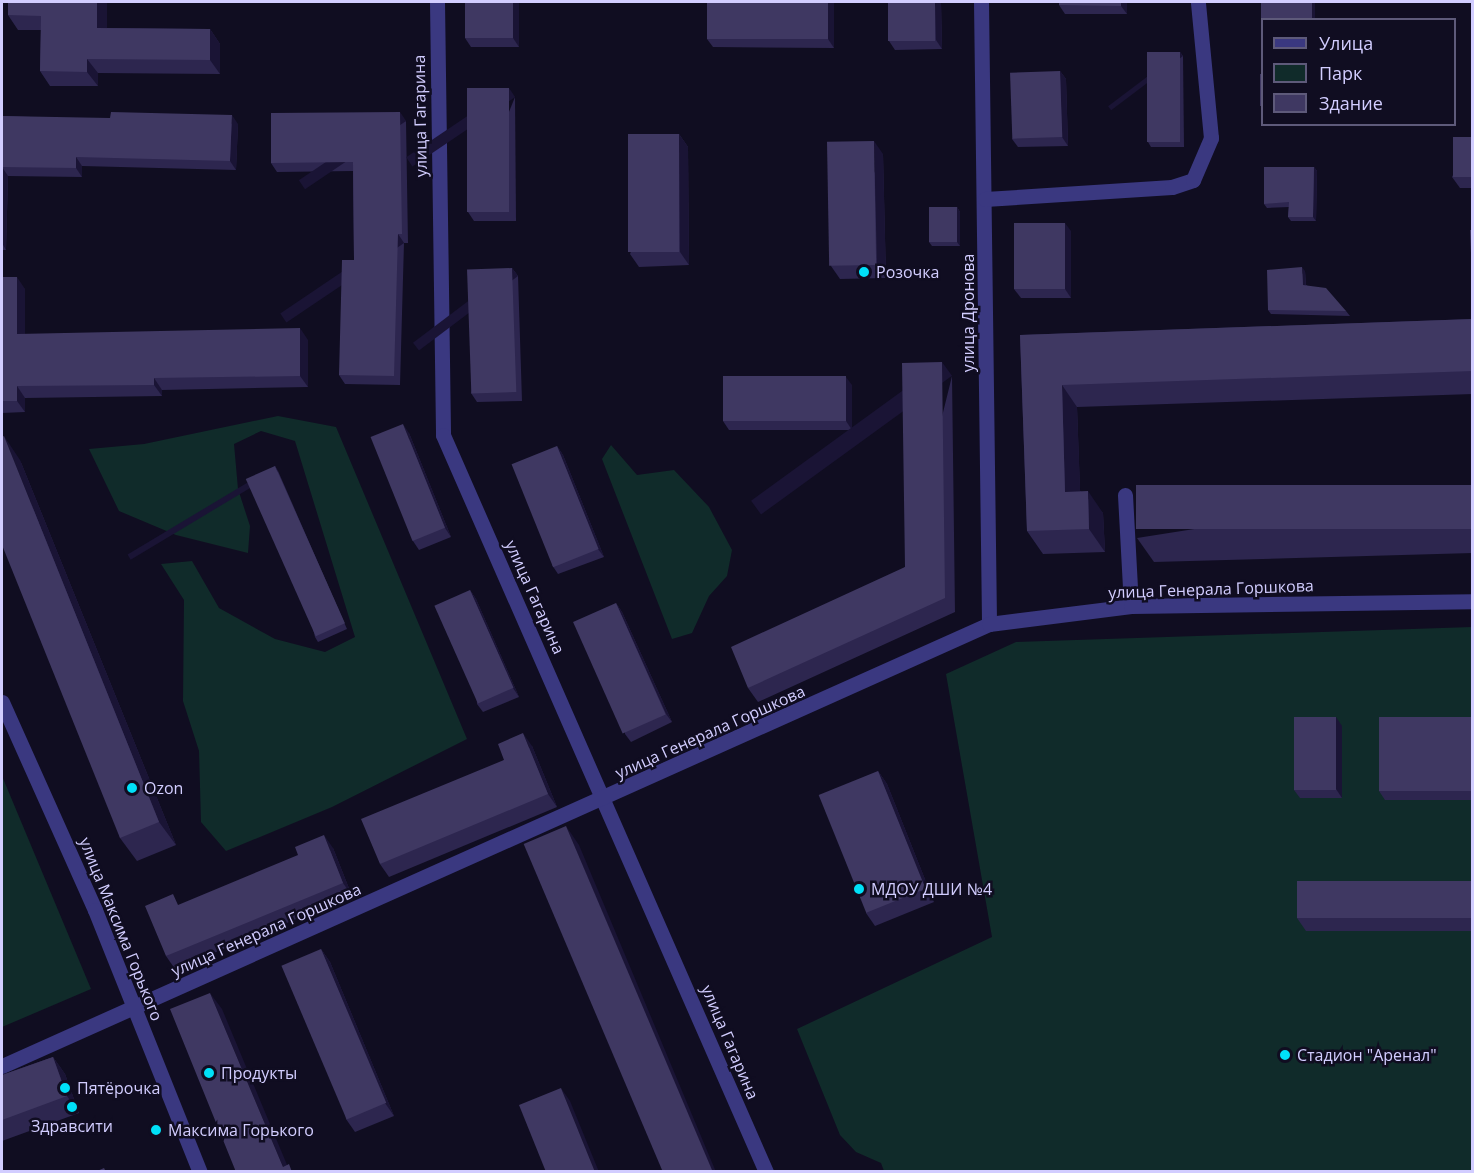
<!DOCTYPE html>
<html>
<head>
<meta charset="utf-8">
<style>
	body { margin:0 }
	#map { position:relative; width:1474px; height:1173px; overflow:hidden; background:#100d21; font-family:"Open Sans",sans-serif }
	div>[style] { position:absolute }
	.green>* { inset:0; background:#102b2a }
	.minor>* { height:15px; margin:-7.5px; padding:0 7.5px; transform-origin:7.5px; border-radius:7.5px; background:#3a3880 }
	.tertiary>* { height:15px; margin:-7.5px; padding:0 7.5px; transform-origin:7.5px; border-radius:7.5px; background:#3a3880 }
	.wall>* { inset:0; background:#2d264f }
	.shaded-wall>* { inset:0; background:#1a1435; transform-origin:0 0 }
	.building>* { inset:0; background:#3f3862; transform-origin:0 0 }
	.dots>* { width:16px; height:16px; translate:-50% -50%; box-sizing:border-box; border:3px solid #100d21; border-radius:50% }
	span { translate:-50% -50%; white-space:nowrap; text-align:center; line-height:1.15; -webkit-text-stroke:5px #100d21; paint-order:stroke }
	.street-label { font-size:16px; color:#d2cdff }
	.poi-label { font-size:16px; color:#d2cdff }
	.left { translate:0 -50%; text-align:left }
	.frame { position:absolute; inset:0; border:3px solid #d2cdff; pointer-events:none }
	.legend { position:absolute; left:1261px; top:18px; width:195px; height:108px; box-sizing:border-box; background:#100d21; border:2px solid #5e5a7a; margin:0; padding:8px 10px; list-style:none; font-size:18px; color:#d2cdff }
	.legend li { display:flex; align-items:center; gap:12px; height:30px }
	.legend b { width:30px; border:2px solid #5e5a7a }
</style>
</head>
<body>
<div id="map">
	<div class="green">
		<div style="clip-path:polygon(278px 416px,336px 427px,467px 739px,332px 807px,226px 851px,201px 822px,199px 751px,183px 701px,184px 600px,161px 564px,192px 561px,219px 608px,275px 639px,325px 652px,355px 637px,295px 441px,261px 431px,234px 444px,238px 489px,250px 526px,248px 553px,176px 535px,119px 511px,89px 449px,144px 444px)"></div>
		<div style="clip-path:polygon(611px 445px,637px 475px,674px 470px,709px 507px,732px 550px,727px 576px,709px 596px,692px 633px,672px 639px,602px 459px)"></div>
		<div style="clip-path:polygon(1472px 627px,1472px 1171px,884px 1171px,881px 1163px,856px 1152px,840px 1135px,797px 1029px,992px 937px,946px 674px,1016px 642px)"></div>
		<div style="clip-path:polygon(2px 776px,91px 989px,2px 1027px)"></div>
	</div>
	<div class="minor">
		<div style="left:437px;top:2px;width:433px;rotate:89.2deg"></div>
		<div style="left:443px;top:435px;width:805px;rotate:66.33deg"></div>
		<div style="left:981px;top:2px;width:622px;rotate:89.26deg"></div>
		<div style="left:985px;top:199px;width:187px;rotate:-3.7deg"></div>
		<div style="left:1172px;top:187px;width:22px;rotate:-18deg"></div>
		<div style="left:1193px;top:180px;width:46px;rotate:-66.8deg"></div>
		<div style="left:1211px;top:138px;width:137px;rotate:-95.5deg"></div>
		<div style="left:1125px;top:495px;width:111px;rotate:86.9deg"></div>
		<div style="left:2px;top:1066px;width:1081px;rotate:-24.12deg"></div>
		<div style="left:989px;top:624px;width:143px;rotate:-7.2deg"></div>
		<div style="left:1131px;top:606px;width:341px;rotate:-0.8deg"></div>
	</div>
	<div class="tertiary">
		<div style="left:2px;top:702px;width:228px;rotate:65.9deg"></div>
		<div style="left:95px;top:910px;width:282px;rotate:68.2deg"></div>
	</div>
	<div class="wall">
		<div style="clip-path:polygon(8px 2px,107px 28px,210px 29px,220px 44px,220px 74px,98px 73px,98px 86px,50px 86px,40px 71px,41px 30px,18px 30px,8px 15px)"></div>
		<div style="clip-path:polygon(465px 2px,519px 2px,519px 47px,471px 47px,465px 38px)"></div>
		<div style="clip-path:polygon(941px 2px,942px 49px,895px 50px,889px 41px)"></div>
		<div style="clip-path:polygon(1059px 2px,1127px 2px,1127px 14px,1065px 14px,1059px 5px)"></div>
		<div style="clip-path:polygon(834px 3px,834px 48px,713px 47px,707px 39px)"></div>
		<div style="clip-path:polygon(1180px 52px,1183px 56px,1184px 147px,1151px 147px,1148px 142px)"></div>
		<div style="clip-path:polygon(1060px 71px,1066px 79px,1068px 146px,1018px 147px,1012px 139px)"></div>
		<div style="clip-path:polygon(515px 97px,516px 221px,474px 221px,468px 212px)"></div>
		<div style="clip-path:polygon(2px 116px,238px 124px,236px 170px,82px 166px,82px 177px,8px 176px,6px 250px,2px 250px)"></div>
		<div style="clip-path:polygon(406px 121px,408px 243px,404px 243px,400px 385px,345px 384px,339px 375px,354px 260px,353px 171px,277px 172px,271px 163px)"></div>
		<div style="clip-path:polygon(679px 134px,688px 147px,689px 265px,639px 267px,630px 254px)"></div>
		<div style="clip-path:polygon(1473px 137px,1473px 188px,1460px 188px,1452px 177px)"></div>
		<div style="clip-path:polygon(883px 154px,886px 278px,840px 279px,831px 266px)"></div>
		<div style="clip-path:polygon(1314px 167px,1317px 171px,1316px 221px,1291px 221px,1288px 217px,1289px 207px,1267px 208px,1264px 204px)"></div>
		<div style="clip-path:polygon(957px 207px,960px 212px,960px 246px,932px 246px,929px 242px)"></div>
		<div style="clip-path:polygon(1071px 231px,1071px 298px,1021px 298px,1014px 289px)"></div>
		<div style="clip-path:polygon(512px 268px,518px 276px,522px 401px,477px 402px,471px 393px)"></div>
		<div style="clip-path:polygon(1305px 271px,1306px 285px,1346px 311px,1350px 316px,1271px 314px,1268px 310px)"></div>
		<div style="clip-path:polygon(2px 277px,25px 289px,25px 334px,308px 340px,308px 387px,162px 390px,162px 396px,25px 398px,25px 412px,2px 413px)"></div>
		<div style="clip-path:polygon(1473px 319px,1473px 394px,1077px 407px,1080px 491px,1103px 513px,1105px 552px,1043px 554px,1027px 531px,1020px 335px)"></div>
		<div style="clip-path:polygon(952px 376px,955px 612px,758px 702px,748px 688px,905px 567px)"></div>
		<div style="clip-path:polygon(852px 385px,852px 430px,729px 430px,723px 421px)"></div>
		<div style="clip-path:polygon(409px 433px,451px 537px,419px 550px,413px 541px)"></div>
		<div style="clip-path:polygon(557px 446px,563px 455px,604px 557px,558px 574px,552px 565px)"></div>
		<div style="clip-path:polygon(20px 460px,176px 845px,137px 861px,120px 838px)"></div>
		<div style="clip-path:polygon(275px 466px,278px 471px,347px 629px,318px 642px,315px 637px)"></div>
		<div style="clip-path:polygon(1473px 485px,1473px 553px,1154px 562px,1137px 538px)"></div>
		<div style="clip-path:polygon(470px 590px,476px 599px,519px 697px,483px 712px,477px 704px)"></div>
		<div style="clip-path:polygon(616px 603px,622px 612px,672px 722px,631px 742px,625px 734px)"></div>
		<div style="clip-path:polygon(1473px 717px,1473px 800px,1385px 800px,1379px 791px)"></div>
		<div style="clip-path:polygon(1342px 726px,1342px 798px,1300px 798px,1294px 790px)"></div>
		<div style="clip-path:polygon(532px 746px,557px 807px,389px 877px,380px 864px,504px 760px)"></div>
		<div style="clip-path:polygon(878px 771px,887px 784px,934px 902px,875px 926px,866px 913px)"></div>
		<div style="clip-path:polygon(333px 848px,352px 896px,175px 969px,166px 956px)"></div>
		<div style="clip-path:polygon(1473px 881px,1473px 931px,1306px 931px,1297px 918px)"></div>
		<div style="clip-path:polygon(321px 949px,330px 962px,394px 1116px,355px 1132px,346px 1119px)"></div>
		<div style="clip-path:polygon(53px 1057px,65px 1074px,79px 1113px,2px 1141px,2px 1075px)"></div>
	</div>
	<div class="shaded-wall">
		<div style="clip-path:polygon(97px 2px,107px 2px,107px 43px,97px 28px)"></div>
		<div style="clip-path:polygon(513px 2px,519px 2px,519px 47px,513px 38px)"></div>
		<div style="clip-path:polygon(828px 2px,833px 2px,834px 3px,834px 48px,828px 39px)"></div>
		<div style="clip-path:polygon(935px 2px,941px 2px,942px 49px,936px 40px)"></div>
		<div style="clip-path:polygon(1121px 2px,1127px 2px,1127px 14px,1121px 6px)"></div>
		<div style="left:1312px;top:2px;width:3px;height:18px"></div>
		<div style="clip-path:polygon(210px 29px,220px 44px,220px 74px,210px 60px)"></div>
		<div style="left:1180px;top:52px;width:5px;height:90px;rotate:53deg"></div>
		<div style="clip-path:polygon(87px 59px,98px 73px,98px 86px,87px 72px)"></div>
		<div style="clip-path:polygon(1060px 71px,1066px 79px,1068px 146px,1062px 137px)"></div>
		<div style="left:509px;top:88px;width:11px;height:124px;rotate:56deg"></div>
		<div style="left:400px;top:112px;width:11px;height:122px;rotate:56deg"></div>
		<div style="clip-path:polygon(232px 115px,238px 124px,236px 170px,230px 161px)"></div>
		<div style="clip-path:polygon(679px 134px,688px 147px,689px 265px,680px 252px)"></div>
		<div style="clip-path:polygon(874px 141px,883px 154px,886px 278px,877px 265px)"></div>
		<div style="clip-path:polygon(76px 157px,82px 166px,82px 177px,76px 168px)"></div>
		<div style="clip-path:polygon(2px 167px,8px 176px,6px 250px,2px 243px)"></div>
		<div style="clip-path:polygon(1314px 167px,1317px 171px,1316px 221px,1313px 217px)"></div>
		<div style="clip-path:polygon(957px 207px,960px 212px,960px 246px,957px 242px)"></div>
		<div style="clip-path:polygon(1065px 223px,1071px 231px,1071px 298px,1065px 289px)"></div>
		<div style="left:398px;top:234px;width:11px;height:142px;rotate:56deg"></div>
		<div style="clip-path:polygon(1302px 267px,1305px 271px,1306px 289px,1303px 285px)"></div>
		<div style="left:512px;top:268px;width:10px;height:124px;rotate:53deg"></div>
		<div style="clip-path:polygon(17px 277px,25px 289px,25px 346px,17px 334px)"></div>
		<div style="clip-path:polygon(300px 328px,308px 340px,308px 387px,300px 376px)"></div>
		<div style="left:942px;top:362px;width:17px;height:236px;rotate:54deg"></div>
		<div style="clip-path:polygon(846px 377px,852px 385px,852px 430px,846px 421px)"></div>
		<div style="clip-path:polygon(154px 378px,162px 390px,162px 396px,154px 385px)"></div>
		<div style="clip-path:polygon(1062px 385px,1077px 407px,1081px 514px,1065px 492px)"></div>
		<div style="clip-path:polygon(17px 386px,25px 398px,25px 412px,17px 401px)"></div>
		<div style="clip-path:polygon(403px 424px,409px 433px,451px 537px,445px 528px)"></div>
		<div style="clip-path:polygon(4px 436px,20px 460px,176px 845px,159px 822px)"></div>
		<div style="clip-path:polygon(557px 446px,563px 455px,604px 557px,598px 549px)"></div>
		<div style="left:275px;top:466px;width:6px;height:172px;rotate:59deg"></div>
		<div style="clip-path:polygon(1088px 491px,1103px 513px,1105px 552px,1089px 529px)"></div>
		<div style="clip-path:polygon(470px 590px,476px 599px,519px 697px,513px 688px)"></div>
		<div style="clip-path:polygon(616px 603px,622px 612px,672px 722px,666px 714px)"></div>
		<div style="clip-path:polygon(1336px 717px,1342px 726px,1342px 798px,1336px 789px)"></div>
		<div style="clip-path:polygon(523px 733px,532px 746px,557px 807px,548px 794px)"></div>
		<div style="clip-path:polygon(878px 771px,887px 784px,934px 902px,925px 889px)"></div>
		<div style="clip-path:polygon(566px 826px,579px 845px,716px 1172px,710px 1172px)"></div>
		<div style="clip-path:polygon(324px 835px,333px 848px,352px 896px,343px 883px)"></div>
		<div style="clip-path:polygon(321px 949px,330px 962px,394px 1116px,385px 1103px)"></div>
		<div style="clip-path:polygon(210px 993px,222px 1009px,290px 1172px,283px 1167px)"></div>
		<div style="clip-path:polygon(53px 1057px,65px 1074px,79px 1113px,67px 1096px)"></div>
		<div style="clip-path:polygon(561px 1088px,570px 1101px,599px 1172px,595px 1172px)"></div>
	</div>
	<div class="building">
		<div style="clip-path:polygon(8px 2px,97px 2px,97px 28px,210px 29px,210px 60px,87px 59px,87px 72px,40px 71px,41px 16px,8px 15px)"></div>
		<div style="left:465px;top:2px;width:48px;height:36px"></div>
		<div style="left:707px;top:2px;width:121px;height:37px"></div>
		<div style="left:888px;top:2px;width:47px;height:39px"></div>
		<div style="clip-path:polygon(1059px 2px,1121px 2px,1121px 6px,1059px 5px)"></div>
		<div style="clip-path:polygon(1261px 2px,1312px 2px,1312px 20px,1263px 20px,1263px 21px,1261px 21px)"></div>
		<div style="left:1147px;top:52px;width:33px;height:90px"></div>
		<div style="left:1060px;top:71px;width:66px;height:50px;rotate:88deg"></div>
		<div style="left:1260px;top:74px;width:3px;height:32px"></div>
		<div style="left:509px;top:88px;width:124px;height:42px;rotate:90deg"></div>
		<div style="clip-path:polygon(111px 112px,232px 115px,230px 161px,76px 157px,76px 168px,2px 167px,2px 116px,110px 118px)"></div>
		<div style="clip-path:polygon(400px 112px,402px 234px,398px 234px,394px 376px,339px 375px,342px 260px,354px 260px,353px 162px,271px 163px,271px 113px)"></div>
		<div style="left:679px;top:134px;width:118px;height:51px;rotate:90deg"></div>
		<div style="left:1473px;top:137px;width:40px;height:20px;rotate:90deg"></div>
		<div style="left:874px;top:141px;width:124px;height:47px;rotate:89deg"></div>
		<div style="clip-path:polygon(1264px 167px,1314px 167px,1313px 217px,1288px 217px,1289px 202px,1264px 204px)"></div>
		<div style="left:957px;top:207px;width:35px;height:28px;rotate:90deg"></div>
		<div style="left:1014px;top:223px;width:51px;height:66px"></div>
		<div style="clip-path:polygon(1470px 230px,1473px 230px,1473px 300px)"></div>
		<div style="clip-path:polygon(1302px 267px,1303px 285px,1326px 288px,1346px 311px,1268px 310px,1267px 270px)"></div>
		<div style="left:512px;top:268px;width:124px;height:45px;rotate:88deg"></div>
		<div style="clip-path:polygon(2px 277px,17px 277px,17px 334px,300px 328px,300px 376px,154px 378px,154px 385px,17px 386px,17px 401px,2px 401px)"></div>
		<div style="clip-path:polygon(1473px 319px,1473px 371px,1062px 385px,1065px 492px,1088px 491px,1089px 529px,1027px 531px,1020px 335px)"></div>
		<div style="clip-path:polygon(942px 362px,945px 598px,748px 688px,731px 647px,905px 567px,902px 363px)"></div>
		<div style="left:723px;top:376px;width:123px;height:45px"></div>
		<div style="left:403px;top:424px;width:112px;height:35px;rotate:68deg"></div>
		<div style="clip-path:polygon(4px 436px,159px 822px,120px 838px,2px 545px,2px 437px)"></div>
		<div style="left:557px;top:446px;width:111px;height:49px;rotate:68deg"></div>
		<div style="left:275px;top:466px;width:172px;height:32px;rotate:66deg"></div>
		<div style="left:1473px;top:485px;width:44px;height:337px;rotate:90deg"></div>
		<div style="left:470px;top:590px;width:107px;height:39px;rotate:66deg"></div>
		<div style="left:616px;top:603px;width:122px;height:47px;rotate:66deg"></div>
		<div style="left:1294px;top:717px;width:42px;height:73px"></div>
		<div style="left:1379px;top:717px;width:94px;height:74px"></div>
		<div style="clip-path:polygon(523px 733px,548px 794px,380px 864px,361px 819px,504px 760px,498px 744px)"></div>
		<div style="left:878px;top:771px;width:127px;height:64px;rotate:68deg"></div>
		<div style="left:566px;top:826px;width:375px;height:46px;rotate:67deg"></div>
		<div style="clip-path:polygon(324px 835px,343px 883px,166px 956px,145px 906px,173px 894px,178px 905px,298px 855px,295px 847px)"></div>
		<div style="left:1297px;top:881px;width:176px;height:37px"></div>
		<div style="left:321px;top:949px;width:167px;height:43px;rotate:67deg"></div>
		<div style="clip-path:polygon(210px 993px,283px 1167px,289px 1164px,292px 1172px,236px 1172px,170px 1009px)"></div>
		<div style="clip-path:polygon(53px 1057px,67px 1096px,2px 1120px,2px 1075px)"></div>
		<div style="clip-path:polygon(561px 1088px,595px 1172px,546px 1172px,519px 1105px)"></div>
		<div style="clip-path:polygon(104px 1168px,106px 1172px,95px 1172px)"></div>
	</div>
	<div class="dots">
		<div style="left:864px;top:272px;background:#00e0f8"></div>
		<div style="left:132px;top:788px;background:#00e0f8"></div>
		<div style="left:859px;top:889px;background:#00e0f8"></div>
		<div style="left:1285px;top:1055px;background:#00e0f8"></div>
		<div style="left:209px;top:1073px;background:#00e0f8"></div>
		<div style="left:65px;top:1088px;background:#00e0f8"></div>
		<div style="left:72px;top:1107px;background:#00e0f8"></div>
		<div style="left:156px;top:1130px;background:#00e0f8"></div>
	</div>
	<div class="street-label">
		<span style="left:420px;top:116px;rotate:-91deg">улица Гагарина</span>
		<span style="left:968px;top:313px;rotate:-90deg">улица Дронова</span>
		<span style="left:1211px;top:589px;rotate:-2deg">улица Генерала Горшкова</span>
		<span style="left:535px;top:597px;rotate:66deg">улица Гагарина</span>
		<span style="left:710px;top:732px;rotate:-24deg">улица Генерала Горшкова</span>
		<span style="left:121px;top:929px;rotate:68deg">улица Максима Горького</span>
		<span style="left:266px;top:930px;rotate:-24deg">улица Генерала Горшкова</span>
		<span style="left:730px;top:1042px;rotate:67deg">улица Гагарина</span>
	</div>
	<div class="poi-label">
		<span class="left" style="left:876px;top:272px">Розочка</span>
		<span class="left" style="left:144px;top:788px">Ozon</span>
		<span class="left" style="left:871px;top:889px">МДОУ ДШИ №4</span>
		<span class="left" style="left:1297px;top:1055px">Стадион "Аренал"</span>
		<span class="left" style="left:221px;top:1073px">Продукты</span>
		<span class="left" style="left:77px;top:1088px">Пятёрочка</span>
		<span style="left:72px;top:1126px">Здравсити</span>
		<span class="left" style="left:168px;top:1130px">Максима Горького</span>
	</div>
	<div class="frame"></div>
	<ul class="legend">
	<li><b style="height:8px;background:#3a3880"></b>Улица</li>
	<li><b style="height:16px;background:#102b2a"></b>Парк</li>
	<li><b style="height:16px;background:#3f3862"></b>Здание</li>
	</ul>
</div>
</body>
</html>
